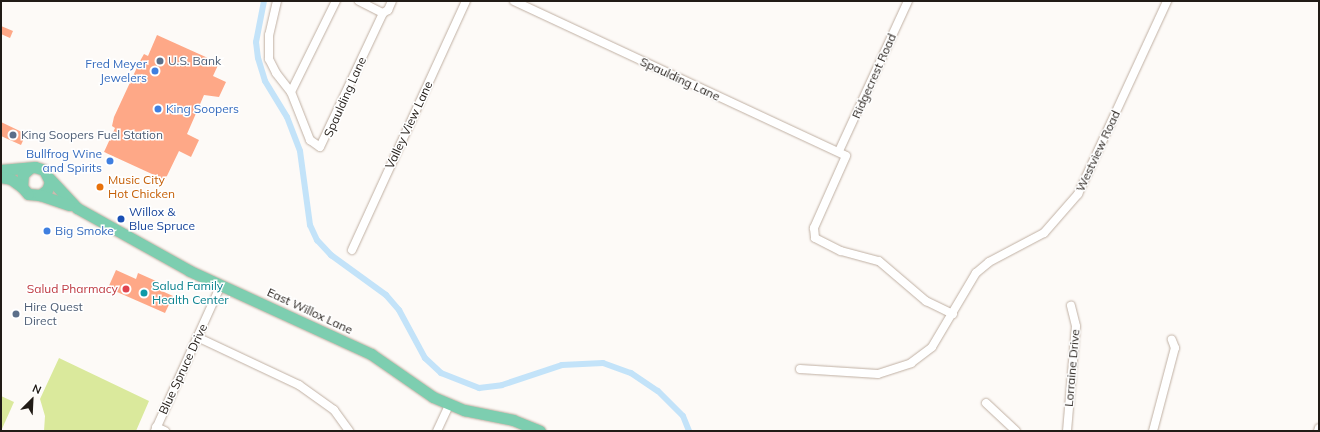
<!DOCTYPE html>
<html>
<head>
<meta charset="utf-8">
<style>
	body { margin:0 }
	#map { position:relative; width:1320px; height:432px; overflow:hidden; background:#fdfaf7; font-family:Mulish,sans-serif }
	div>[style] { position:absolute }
	.green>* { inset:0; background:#dae99c }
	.canal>* { height:6px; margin:-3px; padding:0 3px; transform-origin:3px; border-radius:3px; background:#c3e3f9 }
	.building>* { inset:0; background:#fea887 }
	.roads { filter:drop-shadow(0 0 1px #c0b0a3) drop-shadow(0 0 1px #c0b0a3) }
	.minor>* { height:8px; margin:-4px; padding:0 4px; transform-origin:4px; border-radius:4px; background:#fff }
	.major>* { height:11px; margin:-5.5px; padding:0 5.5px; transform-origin:5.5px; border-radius:5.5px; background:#7dceb0 }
	.dots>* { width:11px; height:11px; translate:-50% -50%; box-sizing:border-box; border:2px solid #fff; border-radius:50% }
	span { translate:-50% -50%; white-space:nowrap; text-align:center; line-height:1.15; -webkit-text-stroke:3px #fff; paint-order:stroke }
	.service-label { font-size:12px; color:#4e5e75 }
	.left { translate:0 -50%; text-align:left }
	.shop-label { font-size:12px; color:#366cbe }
	.right { translate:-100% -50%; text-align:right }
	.street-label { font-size:12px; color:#211b16 }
	.food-label { font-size:12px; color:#c56008 }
	.transit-label { font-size:12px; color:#164399 }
	.culture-label { font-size:12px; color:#0d838f }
	.health-label { font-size:12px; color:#be3a42 }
	.frame { position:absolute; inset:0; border:2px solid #211b16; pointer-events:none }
	.north { position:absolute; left:12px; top:380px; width:40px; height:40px; -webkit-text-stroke:3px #fff; paint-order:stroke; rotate:24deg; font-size:11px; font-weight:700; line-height:16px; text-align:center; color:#211b16 }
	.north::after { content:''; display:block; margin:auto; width:14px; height:18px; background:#211b16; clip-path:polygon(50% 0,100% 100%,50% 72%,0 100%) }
</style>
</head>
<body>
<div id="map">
	<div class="green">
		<div style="clip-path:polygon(59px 358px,149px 401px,136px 431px,44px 431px,45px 416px,40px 399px)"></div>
		<div style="clip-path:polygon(1px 396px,14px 402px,1px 431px)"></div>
	</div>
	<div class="canal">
		<div style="left:264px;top:1px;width:42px;rotate:101deg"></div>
		<div style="left:256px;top:42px;width:16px;rotate:83deg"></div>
		<div style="left:258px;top:58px;width:24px;rotate:73deg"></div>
		<div style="left:265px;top:81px;width:42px;rotate:58.6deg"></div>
		<div style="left:287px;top:117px;width:36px;rotate:69deg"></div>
		<div style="left:300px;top:151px;width:75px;rotate:82.3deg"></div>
		<div style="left:310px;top:225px;width:17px;rotate:65deg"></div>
		<div style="left:317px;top:240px;width:21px;rotate:47deg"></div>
		<div style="left:331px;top:255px;width:68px;rotate:36deg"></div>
		<div style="left:386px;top:295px;width:20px;rotate:49deg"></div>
		<div style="left:399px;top:310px;width:55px;rotate:61.6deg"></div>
		<div style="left:425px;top:358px;width:22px;rotate:43deg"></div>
		<div style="left:441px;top:373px;width:41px;rotate:21.5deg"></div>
		<div style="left:479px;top:388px;width:23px;rotate:-7deg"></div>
		<div style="left:502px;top:385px;width:63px;rotate:-18.4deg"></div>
		<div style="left:562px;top:365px;width:41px;rotate:-2.8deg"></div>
		<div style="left:603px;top:363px;width:30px;rotate:20deg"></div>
		<div style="left:631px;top:373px;width:32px;rotate:34deg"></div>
		<div style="left:658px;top:391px;width:35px;rotate:45deg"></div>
		<div style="left:683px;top:416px;width:16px;rotate:68deg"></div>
	</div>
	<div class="building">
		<div style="clip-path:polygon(1px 26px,13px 31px,10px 38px,1px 34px)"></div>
		<div style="clip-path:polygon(157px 35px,219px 63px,213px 76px,226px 82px,219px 97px,204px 95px,187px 134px,199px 140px,191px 157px,179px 151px,165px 180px,104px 152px,115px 128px,112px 126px,114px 117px,140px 61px,144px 54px,148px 56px)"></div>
		<div style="clip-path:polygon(1px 122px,26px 134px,21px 145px,1px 136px)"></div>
		<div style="clip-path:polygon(116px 270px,136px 279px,138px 273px,156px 281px,153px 287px,173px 296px,165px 313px,108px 288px)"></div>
	</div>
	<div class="roads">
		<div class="minor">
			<div style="left:277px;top:1px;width:35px;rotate:103deg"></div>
			<div style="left:269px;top:35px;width:24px;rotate:90deg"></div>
			<div style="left:269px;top:59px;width:16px;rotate:63deg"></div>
			<div style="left:276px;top:73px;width:24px;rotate:52deg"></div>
			<div style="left:291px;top:92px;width:52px;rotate:68.4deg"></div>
			<div style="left:310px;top:140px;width:12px;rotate:35deg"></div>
			<div style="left:320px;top:147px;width:148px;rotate:-64.8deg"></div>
			<div style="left:359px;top:1px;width:27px;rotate:27deg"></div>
			<div style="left:514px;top:1px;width:366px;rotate:25deg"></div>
			<div style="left:846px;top:156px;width:79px;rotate:114deg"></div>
			<div style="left:814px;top:228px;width:10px;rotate:84deg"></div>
			<div style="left:815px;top:238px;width:29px;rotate:27deg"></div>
			<div style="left:841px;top:251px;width:39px;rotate:15deg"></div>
			<div style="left:879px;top:261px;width:62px;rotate:40.4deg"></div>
			<div style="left:926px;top:301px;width:30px;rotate:26deg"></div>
			<div style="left:383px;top:13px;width:6px;rotate:-31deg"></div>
			<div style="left:388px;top:10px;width:10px;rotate:-66deg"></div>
			<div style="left:291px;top:92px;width:102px;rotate:-63.7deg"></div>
			<div style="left:839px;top:151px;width:165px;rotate:-65.3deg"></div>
			<div style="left:352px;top:250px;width:274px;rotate:-65.4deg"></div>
			<div style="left:197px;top:337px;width:113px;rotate:25.2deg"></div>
			<div style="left:299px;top:385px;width:43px;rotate:35.5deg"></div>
			<div style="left:334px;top:410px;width:26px;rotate:54deg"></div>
			<div style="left:800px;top:369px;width:78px;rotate:3.7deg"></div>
			<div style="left:878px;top:374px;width:35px;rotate:-18deg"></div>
			<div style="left:911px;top:363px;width:26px;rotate:-37deg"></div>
			<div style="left:932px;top:347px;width:86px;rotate:-59.3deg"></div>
			<div style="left:976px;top:273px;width:17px;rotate:-40deg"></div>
			<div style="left:989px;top:262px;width:62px;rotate:-27.8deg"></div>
			<div style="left:1044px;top:233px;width:52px;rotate:-48.9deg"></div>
			<div style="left:1078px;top:194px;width:213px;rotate:-65.2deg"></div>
			<div style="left:986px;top:403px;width:41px;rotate:43deg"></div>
			<div style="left:156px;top:427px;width:10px;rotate:24deg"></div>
			<div style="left:155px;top:431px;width:160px;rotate:-65.7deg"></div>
			<div style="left:437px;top:431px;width:29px;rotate:-65deg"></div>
			<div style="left:1067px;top:431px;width:105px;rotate:-85.1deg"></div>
			<div style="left:1076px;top:326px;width:21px;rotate:-104deg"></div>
			<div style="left:1153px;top:431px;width:86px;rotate:-75.2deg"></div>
			<div style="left:1175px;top:348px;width:9px;rotate:-111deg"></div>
			<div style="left:1318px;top:431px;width:3px;rotate:-72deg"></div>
		</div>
		<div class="major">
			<div style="left:1px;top:170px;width:34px;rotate:-5deg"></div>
			<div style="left:35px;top:167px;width:9px;rotate:18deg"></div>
			<div style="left:44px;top:170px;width:13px;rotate:63deg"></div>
			<div style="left:50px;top:182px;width:9px;rotate:111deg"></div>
			<div style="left:47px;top:190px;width:9px;rotate:144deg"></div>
			<div style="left:40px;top:195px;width:12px;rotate:-175deg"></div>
			<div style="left:28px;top:194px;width:9px;rotate:-131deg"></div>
			<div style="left:22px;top:187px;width:13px;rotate:-86deg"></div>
			<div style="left:23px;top:174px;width:9px;rotate:-41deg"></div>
			<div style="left:1px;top:177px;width:10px;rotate:11deg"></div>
			<div style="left:11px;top:179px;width:14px;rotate:36deg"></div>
			<div style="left:49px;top:178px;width:41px;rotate:47deg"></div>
			<div style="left:77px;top:208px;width:129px;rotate:29.1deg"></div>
			<div style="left:190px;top:271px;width:199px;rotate:24.6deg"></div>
			<div style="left:371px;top:354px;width:75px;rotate:34.7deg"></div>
			<div style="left:433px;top:397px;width:34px;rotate:23deg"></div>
			<div style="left:464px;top:410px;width:50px;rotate:11.5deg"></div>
			<div style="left:513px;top:420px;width:29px;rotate:22deg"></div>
			<div style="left:40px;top:195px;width:31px;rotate:19deg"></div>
		</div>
	</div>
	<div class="dots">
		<div style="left:160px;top:61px;background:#5c6f8a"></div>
		<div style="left:155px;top:71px;background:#3f7fe0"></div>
		<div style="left:158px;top:109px;background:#3f7fe0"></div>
		<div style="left:13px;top:135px;background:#5c6f8a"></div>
		<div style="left:110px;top:161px;background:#3f7fe0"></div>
		<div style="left:100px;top:187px;background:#e8710a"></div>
		<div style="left:121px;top:219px;background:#1a4fb4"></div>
		<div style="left:47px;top:231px;background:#3f7fe0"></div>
		<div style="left:126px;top:289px;background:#e0444e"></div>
		<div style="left:144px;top:293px;background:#0f9aa8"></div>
		<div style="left:16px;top:314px;background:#5c6f8a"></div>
	</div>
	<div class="service-label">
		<span class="left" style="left:168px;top:61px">U.S. Bank</span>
		<span class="left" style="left:21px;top:135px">King Soopers Fuel Station</span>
		<span class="left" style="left:24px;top:314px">Hire Quest<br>Direct</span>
	</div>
	<div class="shop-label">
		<span class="right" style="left:147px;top:71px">Fred Meyer<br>Jewelers</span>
		<span class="left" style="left:166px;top:109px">King Soopers</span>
		<span class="right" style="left:102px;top:161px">Bullfrog Wine<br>and Spirits</span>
		<span class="left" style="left:55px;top:231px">Big Smoke</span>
	</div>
	<div class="street-label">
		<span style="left:874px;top:76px;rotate:-66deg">Ridgecrest Road</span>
		<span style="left:680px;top:79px;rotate:25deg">Spaulding Lane</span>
		<span style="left:345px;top:97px;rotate:-66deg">Spaulding Lane</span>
		<span style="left:409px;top:125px;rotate:-65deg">Valley View Lane</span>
		<span style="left:1098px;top:151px;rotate:-65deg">Westview Road</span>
		<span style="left:310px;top:311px;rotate:25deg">East Willox Lane</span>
		<span style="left:1072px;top:368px;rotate:-85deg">Lorraine Drive</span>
		<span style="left:183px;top:369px;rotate:-65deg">Blue Spruce Drive</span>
	</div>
	<div class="food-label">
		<span class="left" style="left:108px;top:187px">Music City<br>Hot Chicken</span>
	</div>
	<div class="transit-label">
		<span class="left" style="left:129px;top:219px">Willox &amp;<br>Blue Spruce</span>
	</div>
	<div class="culture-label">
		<span class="left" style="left:152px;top:293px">Salud Family<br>Health Center</span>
	</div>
	<div class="health-label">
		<span class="right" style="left:118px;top:289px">Salud Pharmacy</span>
	</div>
	<div class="frame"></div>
	<div class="north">N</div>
</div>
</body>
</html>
